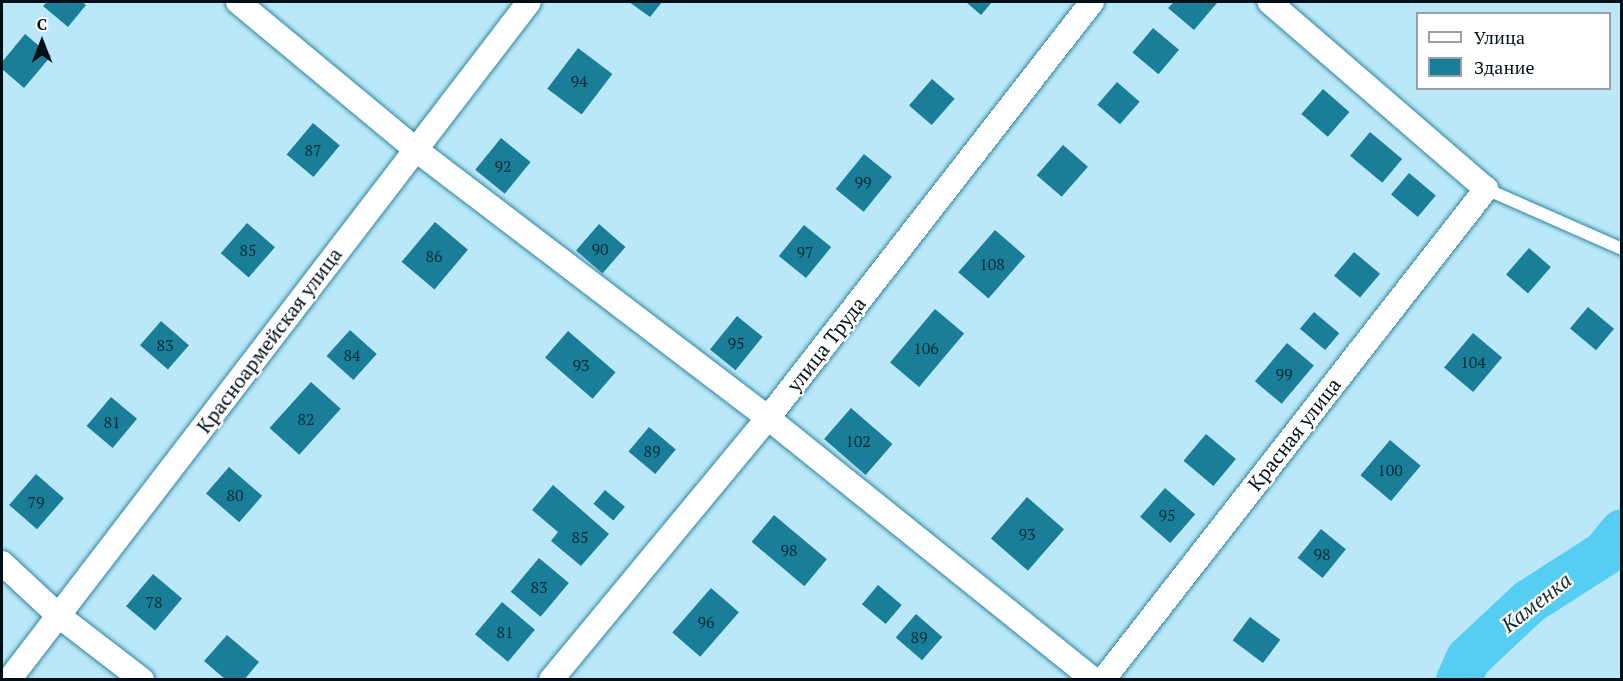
<!DOCTYPE html>
<html>
<head>
<meta charset="utf-8">
<style>
	body { margin:0 }
	#map { position:relative; width:1623px; height:681px; overflow:hidden; background:#bae8f9; font-family:"PT Serif",serif }
	div>[style] { position:absolute }
	.river>* { height:45px; margin:-22.5px; padding:0 22.5px; transform-origin:22.5px; border-radius:22.5px; background:#56cef3 }
	.building>* { inset:0; background:#1b7e99; transform-origin:0 0 }
	.roads { filter:drop-shadow(0 0 2px #2f849c) drop-shadow(0 0 2px #2f849c) }
	.service>* { height:12px; margin:-6px; padding:0 6px; transform-origin:6px; border-radius:6px; background:#fff }
	.minor>* { height:24px; margin:-12px; padding:0 12px; transform-origin:12px; border-radius:12px; background:#fff }
	span { translate:-50% -50%; white-space:nowrap; text-align:center; line-height:1.15; -webkit-text-stroke:4.5px #fff; paint-order:stroke }
	.number-label { font-size:16px; color:#072b38 }
	.number-label span { -webkit-text-stroke-width:0 }
	.street-label { font-size:20px; color:#000f17 }
	.water-label { font-size:21px; color:#182d34; font-style:italic }
	.frame { position:absolute; inset:0; border:3px solid #000f17; pointer-events:none }
	.legend { position:absolute; left:1416px; top:12px; width:195px; height:78px; box-sizing:border-box; background:#fff; border:2px solid #999fa2; margin:0; padding:8px 10px; list-style:none; font-size:18px; color:#000f17 }
	.legend li { display:flex; align-items:center; gap:12px; height:30px }
	.legend b { width:30px; border:2px solid #999fa2 }
	.north { position:absolute; left:12px; top:12px; width:60px; height:60px; -webkit-text-stroke:4px #fff; paint-order:stroke; rotate:0deg; font-size:16px; font-weight:700; line-height:24px; text-align:center; color:#000f17 }
	.north::after { content:''; display:block; margin:auto; width:21px; height:27px; background:#000f17; clip-path:polygon(50% 0,100% 100%,50% 72%,0 100%) }
</style>
</head>
<body>
<div id="map">
	<div class="river">
		<div style="left:1458px;top:680px;width:24px;rotate:-66deg"></div>
		<div style="left:1468px;top:658px;width:83px;rotate:-43.1deg"></div>
		<div style="left:1529px;top:601px;width:89px;rotate:-32.6deg"></div>
		<div style="left:1604px;top:553px;width:28px;rotate:-51deg"></div>
	</div>
	<div class="building">
		<div style="clip-path:polygon(47px 2px,82px 2px,86px 5px,68px 27px,43px 6px)"></div>
		<div style="clip-path:polygon(629px 2px,662px 2px,650px 17px)"></div>
		<div style="clip-path:polygon(966px 2px,992px 2px,981px 15px)"></div>
		<div style="clip-path:polygon(1174px 2px,1215px 2px,1217px 3px,1194px 30px,1168px 8px)"></div>
		<div style="left:1153px;top:28px;width:34px;height:32px;rotate:40deg"></div>
		<div style="clip-path:polygon(25px 34px,51px 56px,24px 88px,2px 69px,2px 62px)"></div>
		<div style="left:578px;top:48px;width:43px;height:51px;rotate:37deg"></div>
		<div style="left:932px;top:79px;width:30px;height:35px;rotate:41deg"></div>
		<div style="left:1117px;top:82px;width:30px;height:30px;rotate:41deg"></div>
		<div style="left:1323px;top:89px;width:35px;height:33px;rotate:41deg"></div>
		<div style="left:313px;top:123px;width:35px;height:41px;rotate:40deg"></div>
		<div style="left:1370px;top:132px;width:42px;height:31px;rotate:40deg"></div>
		<div style="left:501px;top:138px;width:38px;height:41px;rotate:39deg"></div>
		<div style="left:1063px;top:145px;width:33px;height:40px;rotate:41deg"></div>
		<div style="left:864px;top:154px;width:36px;height:45px;rotate:39deg"></div>
		<div style="left:1409px;top:173px;width:35px;height:28px;rotate:40deg"></div>
		<div style="left:435px;top:222px;width:43px;height:52px;rotate:40deg"></div>
		<div style="left:247px;top:223px;width:37px;height:40px;rotate:41deg"></div>
		<div style="left:599px;top:224px;width:35px;height:35px;rotate:41deg"></div>
		<div style="left:804px;top:225px;width:35px;height:40px;rotate:39deg"></div>
		<div style="left:995px;top:230px;width:40px;height:56px;rotate:41deg"></div>
		<div style="left:1529px;top:248px;width:29px;height:35px;rotate:41deg"></div>
		<div style="left:1354px;top:252px;width:34px;height:31px;rotate:40deg"></div>
		<div style="left:1588px;top:307px;width:34px;height:28px;rotate:40deg"></div>
		<div style="left:935px;top:309px;width:38px;height:70px;rotate:40deg"></div>
		<div style="left:1314px;top:312px;width:33px;height:22px;rotate:40deg"></div>
		<div style="left:737px;top:316px;width:33px;height:43px;rotate:39deg"></div>
		<div style="left:161px;top:321px;width:37px;height:32px;rotate:41deg"></div>
		<div style="left:350px;top:330px;width:36px;height:35px;rotate:42deg"></div>
		<div style="left:568px;top:331px;width:63px;height:35px;rotate:41deg"></div>
		<div style="left:1473px;top:333px;width:38px;height:45px;rotate:40deg"></div>
		<div style="left:1287px;top:343px;width:35px;height:50px;rotate:40deg"></div>
		<div style="left:311px;top:382px;width:40px;height:62px;rotate:42deg"></div>
		<div style="left:111px;top:397px;width:34px;height:38px;rotate:40deg"></div>
		<div style="left:851px;top:408px;width:55px;height:41px;rotate:41deg"></div>
		<div style="left:649px;top:427px;width:35px;height:32px;rotate:40deg"></div>
		<div style="left:1206px;top:434px;width:39px;height:35px;rotate:40deg"></div>
		<div style="left:1390px;top:440px;width:40px;height:46px;rotate:40deg"></div>
		<div style="left:229px;top:467px;width:44px;height:35px;rotate:41deg"></div>
		<div style="left:36px;top:474px;width:37px;height:41px;rotate:41deg"></div>
		<div style="clip-path:polygon(553px 485px,609px 534px,581px 566px,551px 541px,558px 532px,532px 510px)"></div>
		<div style="left:1165px;top:488px;width:40px;height:38px;rotate:41deg"></div>
		<div style="left:605px;top:490px;width:26px;height:18px;rotate:40deg"></div>
		<div style="left:1027px;top:497px;width:49px;height:55px;rotate:41deg"></div>
		<div style="left:774px;top:515px;width:69px;height:35px;rotate:40deg"></div>
		<div style="left:1321px;top:529px;width:32px;height:37px;rotate:39deg"></div>
		<div style="left:539px;top:558px;width:39px;height:44px;rotate:40deg"></div>
		<div style="left:153px;top:574px;width:38px;height:42px;rotate:40deg"></div>
		<div style="left:878px;top:585px;width:31px;height:25px;rotate:40deg"></div>
		<div style="left:711px;top:588px;width:37px;height:59px;rotate:41deg"></div>
		<div style="left:502px;top:602px;width:43px;height:42px;rotate:40deg"></div>
		<div style="left:916px;top:614px;width:35px;height:31px;rotate:41deg"></div>
		<div style="left:1250px;top:617px;width:38px;height:29px;rotate:37deg"></div>
		<div style="clip-path:polygon(227px 635px,259px 662px,244px 680px,226px 680px,204px 661px)"></div>
	</div>
	<div class="roads">
		<div class="service">
			<div style="left:1486px;top:189px;width:149px;rotate:23.8deg"></div>
		</div>
		<div class="minor">
			<div style="left:238px;top:2px;width:230px;rotate:39.7deg"></div>
			<div style="left:415px;top:149px;width:444px;rotate:37.3deg"></div>
			<div style="left:768px;top:418px;width:418px;rotate:38.8deg"></div>
			<div style="left:2px;top:563px;width:78px;rotate:42.9deg"></div>
			<div style="left:59px;top:616px;width:105px;rotate:37.6deg"></div>
			<div style="left:9px;top:680px;width:854px;rotate:-52.51deg"></div>
			<div style="left:551px;top:680px;width:340px;rotate:-50.4deg"></div>
			<div style="left:768px;top:418px;width:527px;rotate:-52.09deg"></div>
			<div style="left:1103px;top:680px;width:623px;rotate:-52.04deg"></div>
			<div style="left:1486px;top:189px;width:286px;rotate:-139.2deg"></div>
		</div>
	</div>
	<div class="number-label">
		<span style="left:579px;top:81px">94</span>
		<span style="left:313px;top:150px">87</span>
		<span style="left:503px;top:166px">92</span>
		<span style="left:863px;top:182px">99</span>
		<span style="left:600px;top:249px">90</span>
		<span style="left:248px;top:250px">85</span>
		<span style="left:805px;top:252px">97</span>
		<span style="left:434px;top:256px">86</span>
		<span style="left:992px;top:264px">108</span>
		<span style="left:736px;top:343px">95</span>
		<span style="left:165px;top:345px">83</span>
		<span style="left:926px;top:348px">106</span>
		<span style="left:352px;top:355px">84</span>
		<span style="left:1473px;top:362px">104</span>
		<span style="left:581px;top:365px">93</span>
		<span style="left:1284px;top:374px">99</span>
		<span style="left:306px;top:419px">82</span>
		<span style="left:112px;top:422px">81</span>
		<span style="left:858px;top:441px">102</span>
		<span style="left:652px;top:451px">89</span>
		<span style="left:1390px;top:470px">100</span>
		<span style="left:235px;top:495px">80</span>
		<span style="left:36px;top:502px">79</span>
		<span style="left:1167px;top:515px">95</span>
		<span style="left:1027px;top:534px">93</span>
		<span style="left:580px;top:537px">85</span>
		<span style="left:789px;top:550px">98</span>
		<span style="left:1322px;top:554px">98</span>
		<span style="left:539px;top:587px">83</span>
		<span style="left:154px;top:602px">78</span>
		<span style="left:706px;top:622px">96</span>
		<span style="left:505px;top:632px">81</span>
		<span style="left:919px;top:637px">89</span>
	</div>
	<div class="street-label">
		<span style="left:269px;top:340px;rotate:-53deg">Красноармейская улица</span>
		<span style="left:826px;top:344px;rotate:-52deg">улица Труда</span>
		<span style="left:1294px;top:434px;rotate:-52deg">Красная улица</span>
	</div>
	<div class="water-label">
		<span style="left:1536px;top:602px;rotate:-38deg">Каменка</span>
	</div>
	<div class="frame"></div>
	<ul class="legend">
	<li><b style="height:8px;background:#fff"></b>Улица</li>
	<li><b style="height:16px;background:#1b7e99"></b>Здание</li>
	</ul>
	<div class="north">С</div>
</div>
</body>
</html>
